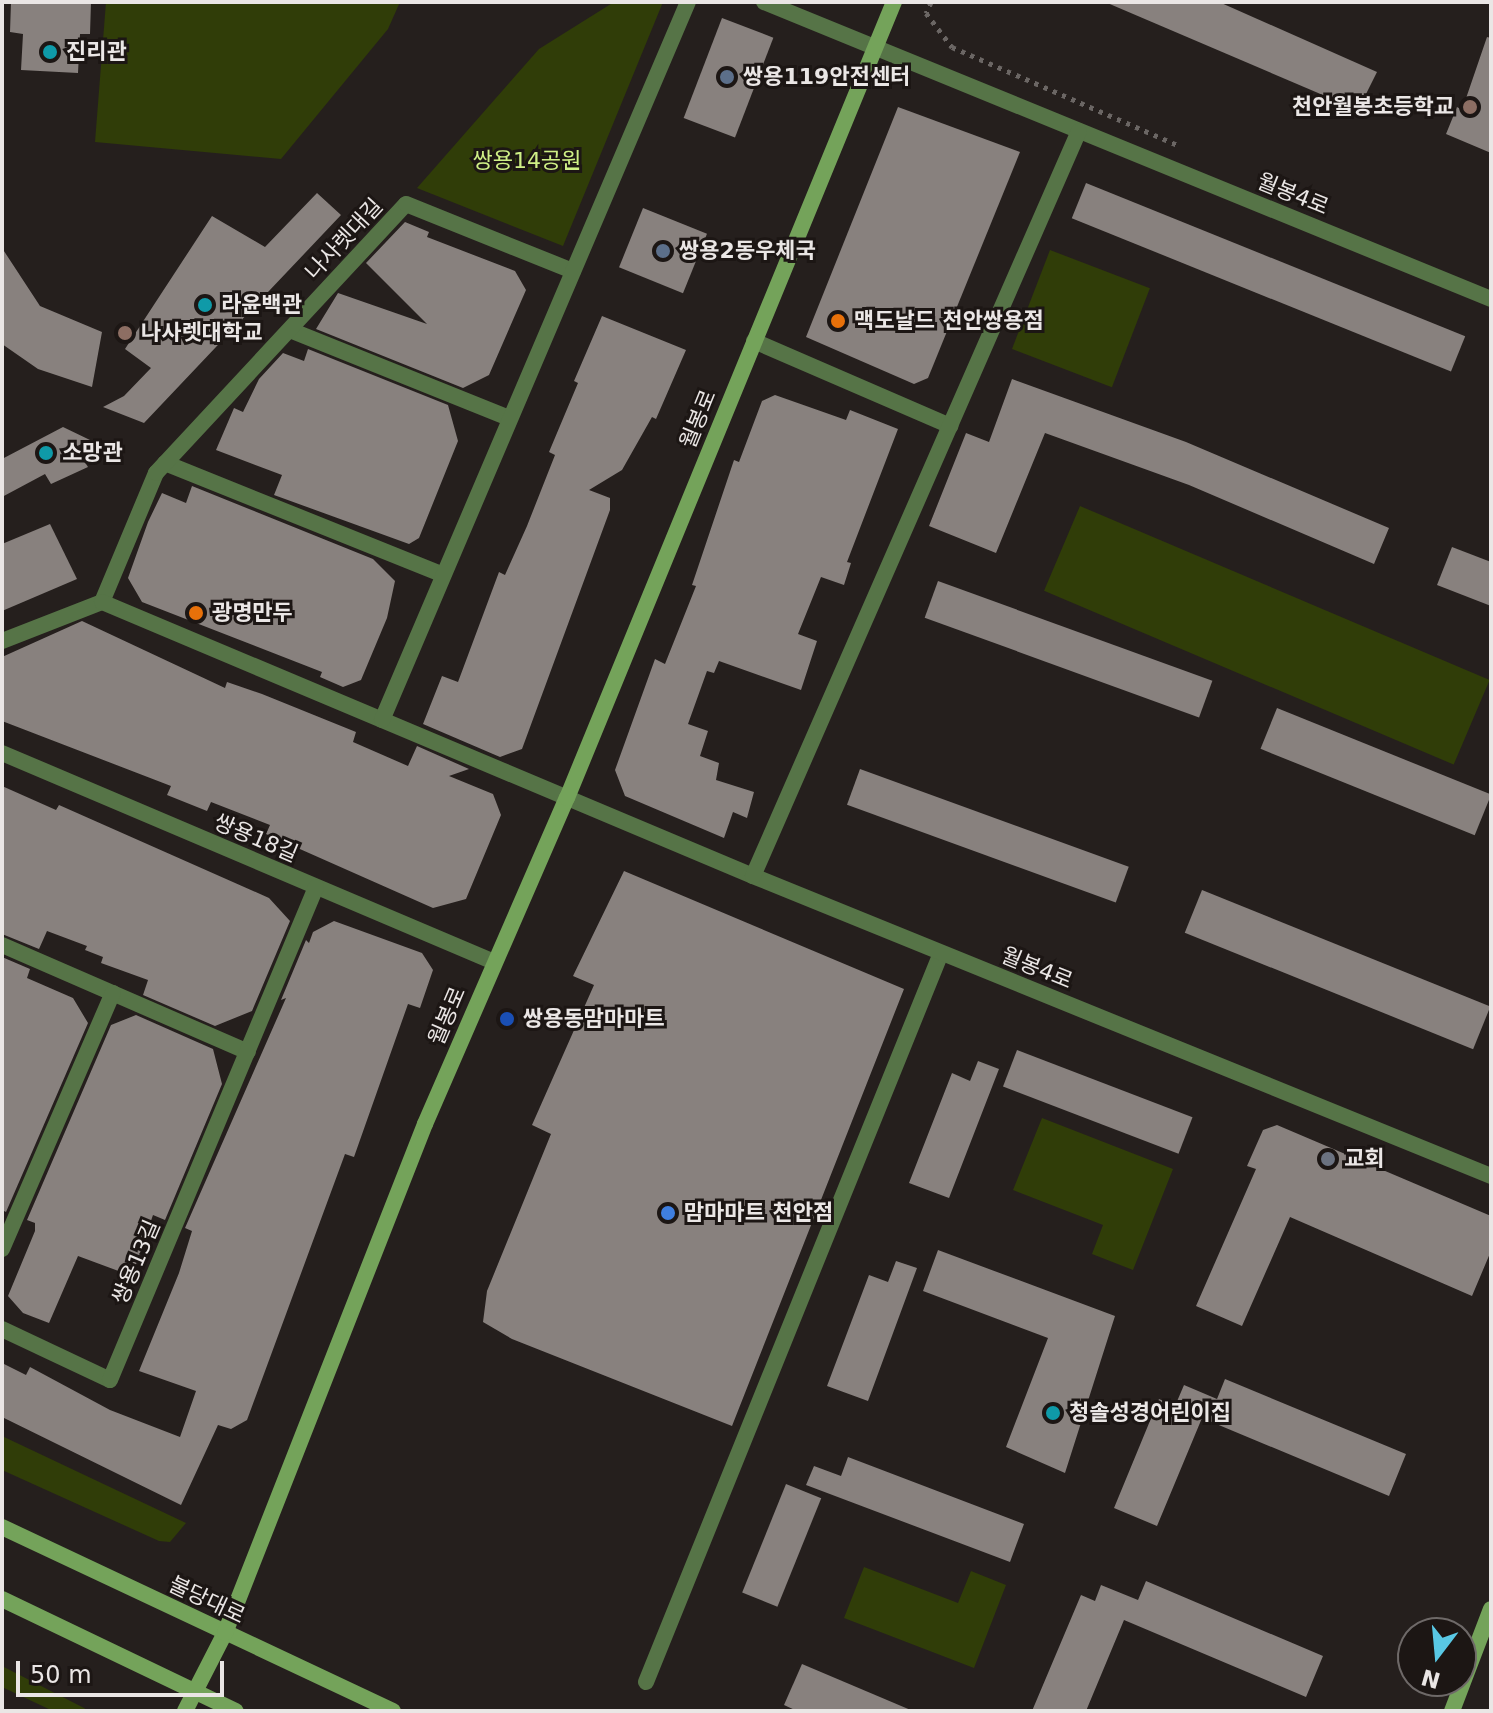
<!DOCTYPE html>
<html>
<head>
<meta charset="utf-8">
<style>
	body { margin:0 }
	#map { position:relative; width:1493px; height:1713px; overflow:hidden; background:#251f1d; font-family:"DejaVu Sans","Noto Sans KR",sans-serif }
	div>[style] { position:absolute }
	.green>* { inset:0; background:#303d08; transform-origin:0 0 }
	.building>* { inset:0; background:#88817e; transform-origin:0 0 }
	.path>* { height:5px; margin-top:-2.5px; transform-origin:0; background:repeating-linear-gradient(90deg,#6b6664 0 4px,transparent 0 10px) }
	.lane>* { height:16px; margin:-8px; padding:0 8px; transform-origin:8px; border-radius:8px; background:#567447 }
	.street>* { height:16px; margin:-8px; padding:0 8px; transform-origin:8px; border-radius:8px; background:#567447 }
	.secondary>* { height:16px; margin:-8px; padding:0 8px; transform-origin:8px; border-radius:8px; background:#74a35a }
	.dots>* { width:22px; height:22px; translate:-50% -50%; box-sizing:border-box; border:4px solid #1c1614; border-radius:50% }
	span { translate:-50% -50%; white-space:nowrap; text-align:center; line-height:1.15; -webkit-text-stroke:6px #1c1614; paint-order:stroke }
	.poi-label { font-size:22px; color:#eae6e5; font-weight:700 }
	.left { translate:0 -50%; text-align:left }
	.right { translate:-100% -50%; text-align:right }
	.park-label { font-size:22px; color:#cff086 }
	.street-label { font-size:22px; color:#eae6e5 }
	.frame { position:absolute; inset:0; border:4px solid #eae6e5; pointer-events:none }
	.north { position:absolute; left:1397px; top:1617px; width:80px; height:80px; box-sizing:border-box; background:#1c1614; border:2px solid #6e6968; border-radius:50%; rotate:196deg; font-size:22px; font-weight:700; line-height:32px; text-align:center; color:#eae6e5 }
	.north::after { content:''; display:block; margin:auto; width:28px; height:36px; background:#59c8e5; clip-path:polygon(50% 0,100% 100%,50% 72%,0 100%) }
	.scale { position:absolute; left:16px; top:1661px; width:208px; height:36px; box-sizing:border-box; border:4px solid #eae6e5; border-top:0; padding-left:10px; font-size:24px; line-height:28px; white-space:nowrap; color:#eae6e5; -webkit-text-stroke:6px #1c1614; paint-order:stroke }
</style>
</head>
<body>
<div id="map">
	<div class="green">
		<div style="clip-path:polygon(106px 2px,400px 2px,388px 29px,281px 159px,95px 142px)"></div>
		<div style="clip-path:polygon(614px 2px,663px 2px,563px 246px,417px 188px,539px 49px)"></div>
		<div style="left:1050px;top:250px;width:107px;height:106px;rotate:21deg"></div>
		<div style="left:1080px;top:506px;width:445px;height:92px;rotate:23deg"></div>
		<div style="clip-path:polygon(1042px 1118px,1173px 1169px,1133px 1270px,1092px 1254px,1103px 1225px,1013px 1190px)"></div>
		<div style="clip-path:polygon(2px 1436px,186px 1523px,170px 1542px,159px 1541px,2px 1470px)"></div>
		<div style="clip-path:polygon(864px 1567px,958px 1603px,971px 1571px,1006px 1585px,974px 1668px,844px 1618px)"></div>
		<div style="clip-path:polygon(2px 1666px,84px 1708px,88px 1711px,53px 1711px,2px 1687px)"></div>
	</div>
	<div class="building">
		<div style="clip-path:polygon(11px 2px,91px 2px,90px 34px,80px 34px,78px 73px,21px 70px,23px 34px,10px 32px)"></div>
		<div style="clip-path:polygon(1105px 2px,1219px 2px,1377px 72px,1358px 110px)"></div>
		<div style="left:722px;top:18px;width:55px;height:107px;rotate:21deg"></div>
		<div style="clip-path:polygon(1487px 37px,1491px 38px,1491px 153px,1446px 134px,1457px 107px,1462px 110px)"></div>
		<div style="clip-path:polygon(898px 107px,1020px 152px,928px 378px,914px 384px,806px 337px)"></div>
		<div style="left:1086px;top:183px;width:409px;height:38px;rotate:22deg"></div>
		<div style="clip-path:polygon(317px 193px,341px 215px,144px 423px,103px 407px,124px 396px,151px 368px,125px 349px,212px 216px,265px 247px)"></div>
		<div style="left:643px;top:208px;width:69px;height:64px;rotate:22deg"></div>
		<div style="clip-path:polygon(405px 222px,429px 232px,427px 237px,515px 271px,526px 290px,489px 375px,463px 388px,316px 329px,338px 293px,427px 324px,366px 263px)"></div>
		<div style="clip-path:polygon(2px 248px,40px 306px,102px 332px,92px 387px,38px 369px,2px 344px)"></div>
		<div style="clip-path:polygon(602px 316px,686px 350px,656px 419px,652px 417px,622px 470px,589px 490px,610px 498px,610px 510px,522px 749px,500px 757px,423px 724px,442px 676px,458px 682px,499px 572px,505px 575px,527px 526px,555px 455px,549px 452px,578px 383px,574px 381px)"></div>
		<div style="clip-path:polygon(308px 349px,448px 405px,458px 441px,419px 538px,409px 544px,274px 495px,282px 475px,216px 450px,234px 408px,243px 412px,259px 379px,283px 353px,304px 361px)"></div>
		<div style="clip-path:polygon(1012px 379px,1186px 442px,1389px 528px,1374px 564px,1189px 485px,1045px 433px,996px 553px,929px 526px,966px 433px,989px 442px)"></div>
		<div style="clip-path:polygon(775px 395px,846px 420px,850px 410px,898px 429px,847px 562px,851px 563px,844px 585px,821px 577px,798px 634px,817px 641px,801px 690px,719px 661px,714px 673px,707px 671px,688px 724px,708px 731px,700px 756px,719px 763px,716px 780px,754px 792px,747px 818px,733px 812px,724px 838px,625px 796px,615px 770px,655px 659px,665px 664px,696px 586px,692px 585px,734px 460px,739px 462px,762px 401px)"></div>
		<div style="clip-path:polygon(63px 427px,90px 440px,75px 447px,88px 467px,51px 484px,45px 474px,2px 497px,2px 459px)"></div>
		<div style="clip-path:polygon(192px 486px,373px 559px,395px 581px,387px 618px,361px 680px,343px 687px,320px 677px,322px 672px,142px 602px,128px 578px,148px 522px,162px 493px,186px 503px)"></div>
		<div style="clip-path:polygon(50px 524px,77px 579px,2px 611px,2px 544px)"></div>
		<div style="clip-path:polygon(1452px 547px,1491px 562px,1491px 606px,1437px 585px)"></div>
		<div style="left:938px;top:581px;width:292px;height:39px;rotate:20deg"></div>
		<div style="clip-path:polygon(82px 621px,225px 688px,227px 682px,262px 694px,356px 732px,353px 742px,408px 766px,417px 746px,469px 769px,449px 776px,493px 794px,501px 815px,466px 899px,433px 908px,266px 834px,270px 825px,211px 802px,207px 811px,167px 795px,171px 786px,2px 721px,2px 657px)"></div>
		<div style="left:1277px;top:708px;width:231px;height:44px;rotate:22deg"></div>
		<div style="left:860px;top:769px;width:286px;height:38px;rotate:20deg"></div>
		<div style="clip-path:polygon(2px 786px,56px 810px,59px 805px,269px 898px,290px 921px,252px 1011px,215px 1026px,143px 995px,148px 980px,101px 963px,103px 957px,85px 950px,87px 946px,47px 931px,39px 949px,2px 934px)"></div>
		<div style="clip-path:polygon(624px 871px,904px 989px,732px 1426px,512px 1339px,483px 1322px,487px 1291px,551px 1134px,532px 1125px,594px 985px,573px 976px)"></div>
		<div style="left:1202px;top:890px;width:311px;height:46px;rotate:22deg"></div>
		<div style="clip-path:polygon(334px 921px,422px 953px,433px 970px,420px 1008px,408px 1004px,354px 1157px,345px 1154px,247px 1420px,231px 1429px,218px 1425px,181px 1505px,2px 1417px,2px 1363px,26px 1375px,30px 1367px,110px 1410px,180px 1437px,196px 1391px,139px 1371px,179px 1273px,192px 1231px,185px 1228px,286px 998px,281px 1000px,306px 940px,309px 943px,313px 932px)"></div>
		<div style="clip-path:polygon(2px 957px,30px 969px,27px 978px,73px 998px,88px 1023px,6px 1212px,2px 1210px)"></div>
		<div style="clip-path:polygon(136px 1015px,213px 1049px,222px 1084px,165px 1220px,153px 1215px,132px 1276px,78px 1256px,49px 1323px,23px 1313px,8px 1296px,35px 1231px,35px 1223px,27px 1220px,111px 1025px)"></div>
		<div style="left:1017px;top:1050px;width:188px;height:39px;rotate:21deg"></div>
		<div style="clip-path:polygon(978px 1061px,999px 1069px,949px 1198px,909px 1183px,952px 1073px,970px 1081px)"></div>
		<div style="clip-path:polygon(1277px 1125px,1491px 1216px,1491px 1251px,1472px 1296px,1290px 1217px,1242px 1326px,1196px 1306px,1256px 1169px,1247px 1166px,1263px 1130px)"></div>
		<div style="clip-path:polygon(938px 1250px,1115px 1316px,1065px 1473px,1006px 1447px,1048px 1338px,923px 1291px)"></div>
		<div style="clip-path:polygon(896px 1261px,917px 1268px,868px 1401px,827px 1386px,869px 1275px,888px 1282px)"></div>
		<div style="clip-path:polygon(1225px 1379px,1406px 1454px,1389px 1496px,1202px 1418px,1157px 1526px,1114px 1508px,1159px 1399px,1175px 1406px,1184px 1385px,1217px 1399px)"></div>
		<div style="clip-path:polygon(848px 1457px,1024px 1524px,1010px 1562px,806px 1485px,814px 1466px,841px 1476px)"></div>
		<div style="left:786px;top:1484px;width:38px;height:117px;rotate:22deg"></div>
		<div style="clip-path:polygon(1146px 1581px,1323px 1656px,1306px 1697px,1124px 1620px,1086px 1711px,1032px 1711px,1081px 1595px,1095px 1601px,1101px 1585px,1138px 1600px)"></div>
		<div style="clip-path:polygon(802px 1664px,913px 1711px,797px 1711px,784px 1705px)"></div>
	</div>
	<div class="path">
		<div style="left:931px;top:2px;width:12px;rotate:114deg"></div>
		<div style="left:926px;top:13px;width:43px;rotate:52.6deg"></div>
		<div style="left:952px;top:47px;width:249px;rotate:23.5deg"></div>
	</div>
	<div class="lane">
		<div style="left:646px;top:1682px;width:786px;rotate:-67.97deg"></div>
	</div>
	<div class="street">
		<div style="left:764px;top:2px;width:785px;rotate:22.22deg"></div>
		<div style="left:290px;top:330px;width:236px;rotate:21.9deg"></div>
		<div style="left:754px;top:341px;width:214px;rotate:23.4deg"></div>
		<div style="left:165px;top:463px;width:300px;rotate:21.9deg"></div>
		<div style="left:102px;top:602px;width:140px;rotate:-67.3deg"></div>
		<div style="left:156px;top:473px;width:367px;rotate:-47.1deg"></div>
		<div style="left:406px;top:204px;width:180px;rotate:21.9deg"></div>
		<div style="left:2px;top:641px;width:107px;rotate:-21.3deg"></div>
		<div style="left:102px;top:602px;width:706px;rotate:22.83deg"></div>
		<div style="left:753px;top:876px;width:797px;rotate:22.12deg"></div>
		<div style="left:382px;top:720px;width:780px;rotate:-66.92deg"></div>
		<div style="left:2px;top:753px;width:535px;rotate:23.02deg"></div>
		<div style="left:753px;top:876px;width:813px;rotate:-66.37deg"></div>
		<div style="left:2px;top:945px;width:268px;rotate:23.5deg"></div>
		<div style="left:2px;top:1249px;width:279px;rotate:-66.6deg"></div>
		<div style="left:2px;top:1329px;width:119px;rotate:25.3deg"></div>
		<div style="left:110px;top:1380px;width:534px;rotate:-67.32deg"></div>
	</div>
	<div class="secondary">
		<div style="left:2px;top:1527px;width:432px;rotate:25.2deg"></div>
		<div style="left:2px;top:1599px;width:259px;rotate:25.6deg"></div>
		<div style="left:185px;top:1711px;width:88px;rotate:-62.9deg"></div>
		<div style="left:225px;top:1633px;width:547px;rotate:-68.55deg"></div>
		<div style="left:425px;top:1124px;width:356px;rotate:-66.5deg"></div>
		<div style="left:567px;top:798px;width:861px;rotate:-67.67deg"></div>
		<div style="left:1452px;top:1711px;width:109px;rotate:-69.1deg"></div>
	</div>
	<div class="dots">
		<div style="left:50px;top:52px;background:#0f9aa8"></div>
		<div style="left:727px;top:77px;background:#5c6f8a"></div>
		<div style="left:1470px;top:107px;background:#8d6e63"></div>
		<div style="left:663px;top:251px;background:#5c6f8a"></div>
		<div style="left:205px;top:305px;background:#0f9aa8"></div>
		<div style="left:838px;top:321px;background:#e8710a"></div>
		<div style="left:125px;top:333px;background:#8d6e63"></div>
		<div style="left:46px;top:453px;background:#0f9aa8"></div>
		<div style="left:196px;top:613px;background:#e8710a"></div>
		<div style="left:507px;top:1019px;background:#1a4fb4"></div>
		<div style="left:1328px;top:1159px;background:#6b7280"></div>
		<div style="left:668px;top:1213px;background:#3f7fe0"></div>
		<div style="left:1053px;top:1413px;background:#0f9aa8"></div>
	</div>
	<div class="poi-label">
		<span class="left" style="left:66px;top:52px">진리관</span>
		<span class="left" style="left:743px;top:77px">쌍용119안전센터</span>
		<span class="right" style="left:1454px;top:107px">천안월봉초등학교</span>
		<span class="left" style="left:679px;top:251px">쌍용2동우체국</span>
		<span class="left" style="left:221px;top:305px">라윤백관</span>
		<span class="left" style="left:854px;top:321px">맥도날드 천안쌍용점</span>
		<span class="left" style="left:141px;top:333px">나사렛대학교</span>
		<span class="left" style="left:62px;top:453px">소망관</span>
		<span class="left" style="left:212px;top:613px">광명만두</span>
		<span class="left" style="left:523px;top:1019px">쌍용동맘마마트</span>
		<span class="left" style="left:1344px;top:1159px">교회</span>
		<span class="left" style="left:684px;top:1213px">맘마마트 천안점</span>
		<span class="left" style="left:1069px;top:1413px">청솔성경어린이집</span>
	</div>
	<div class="park-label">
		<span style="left:527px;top:161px">쌍용14공원</span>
	</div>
	<div class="street-label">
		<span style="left:1293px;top:194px;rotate:22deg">월봉4로</span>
		<span style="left:344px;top:239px;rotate:-47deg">나사렛대길</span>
		<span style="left:698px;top:419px;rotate:-68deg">월봉로</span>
		<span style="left:256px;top:838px;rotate:23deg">쌍용18길</span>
		<span style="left:1037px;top:968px;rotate:22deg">월봉4로</span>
		<span style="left:447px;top:1016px;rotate:-67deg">월봉로</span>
		<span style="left:136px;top:1262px;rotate:-67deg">쌍용13길</span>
		<span style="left:207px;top:1600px;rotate:25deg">불당대로</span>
	</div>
	<div class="frame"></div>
	<div class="north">N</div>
	<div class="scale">50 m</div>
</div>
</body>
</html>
